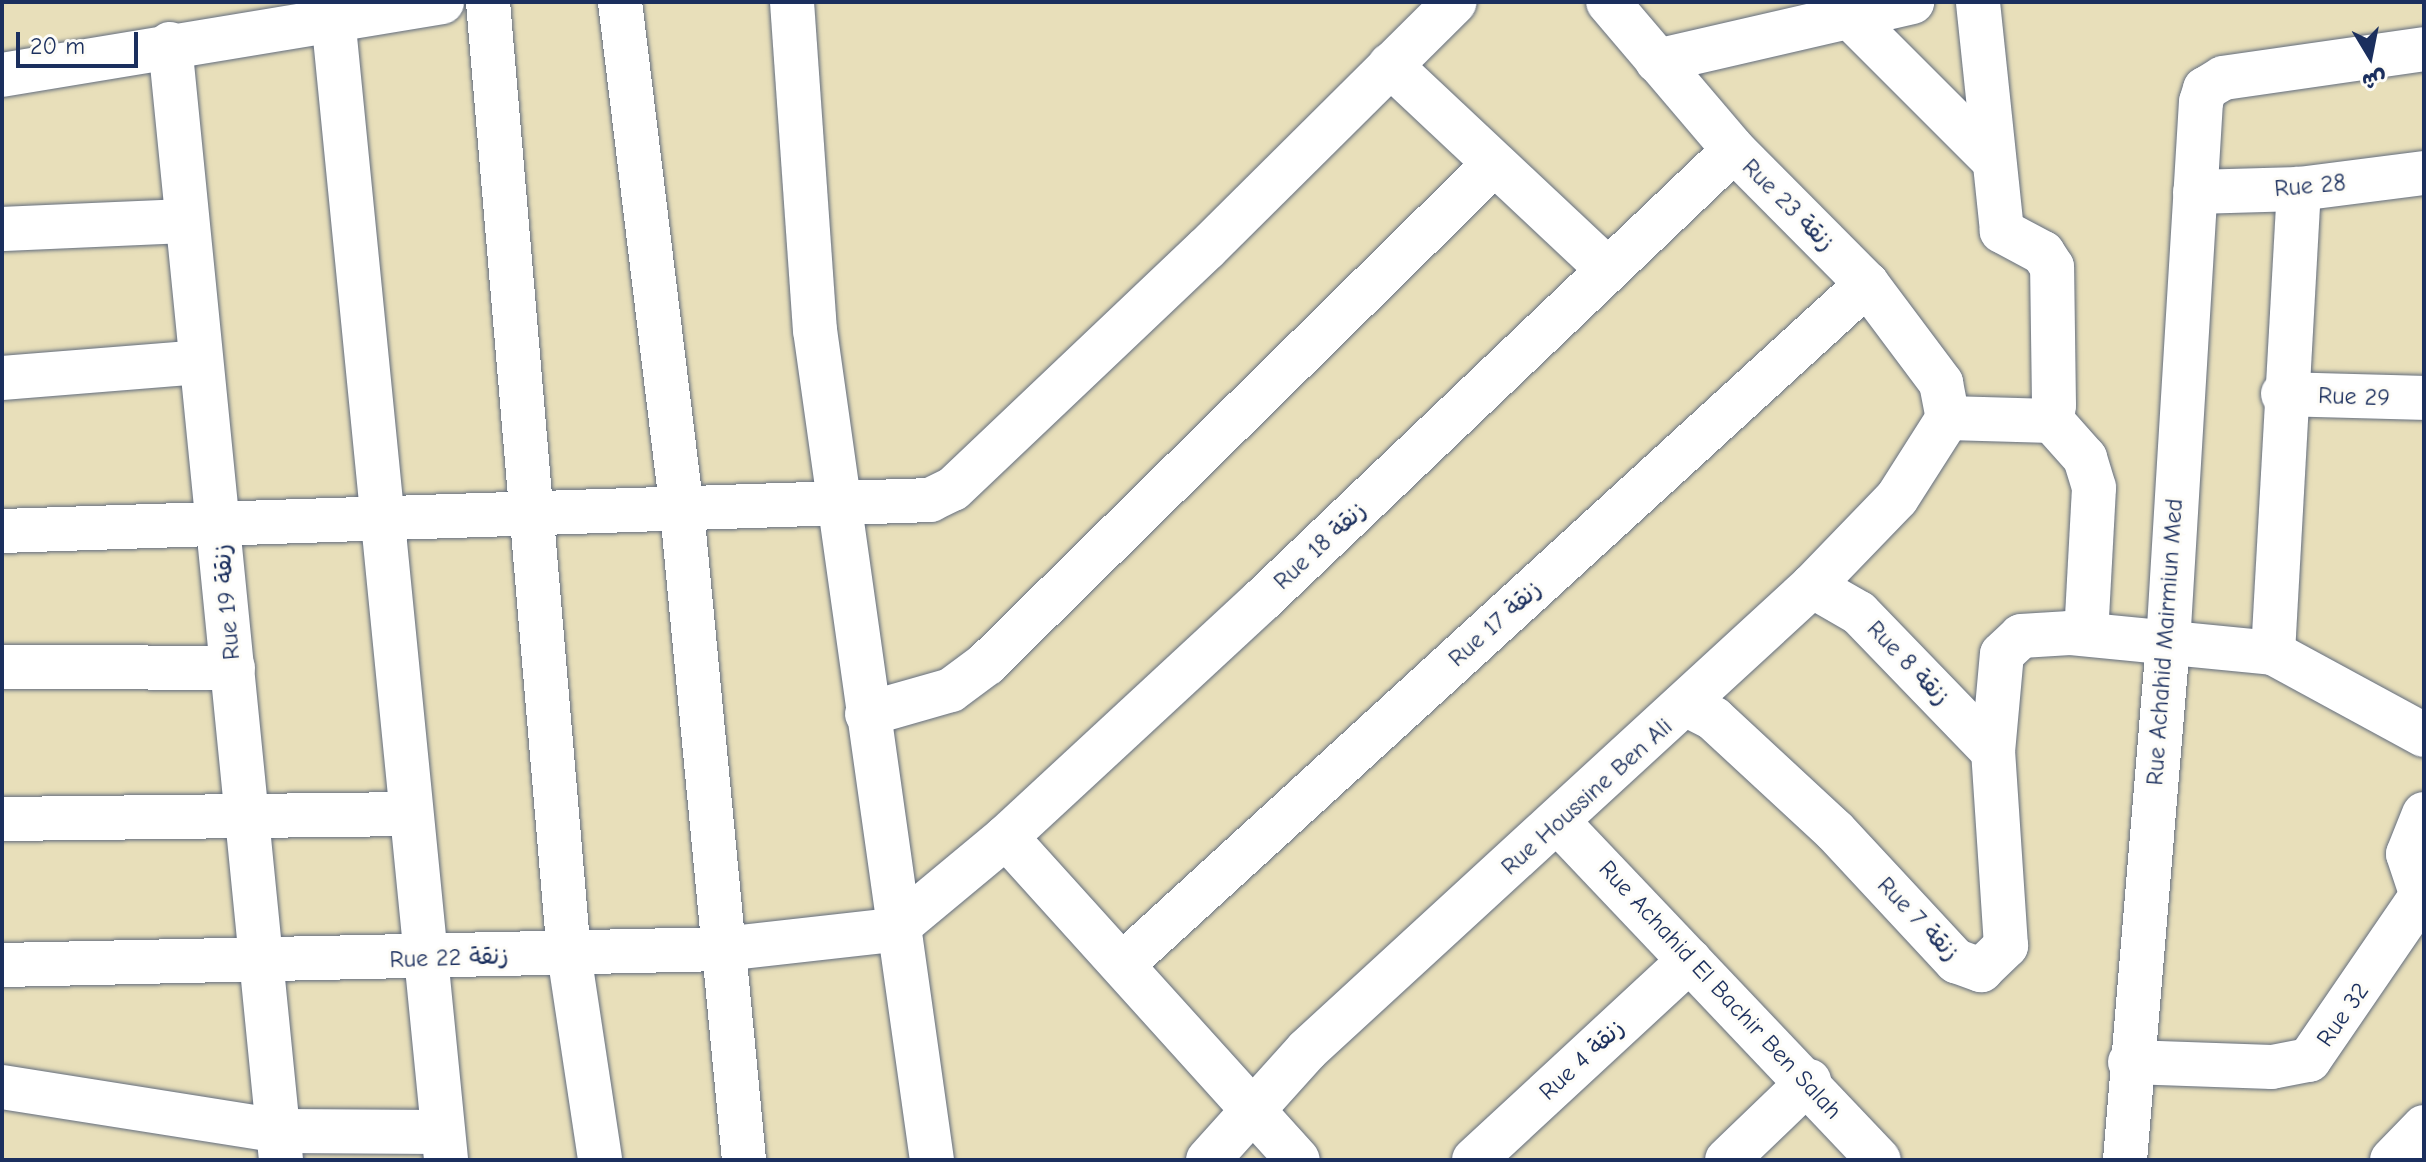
<!DOCTYPE html>
<html>
<head>
<meta charset="utf-8">
<style>
	body { margin:0 }
	#map { position:relative; width:2426px; height:1162px; overflow:hidden; background:#e8dfba; font-family:"Comic Neue","Playpen Sans Arabic",sans-serif }
	div>[style] { position:absolute }
	.roads { filter:drop-shadow(0 0 2px #636d7e) drop-shadow(0 0 2px #636d7e) }
	.minor>* { height:44px; margin:-22px; padding:0 22px; transform-origin:22px; border-radius:22px; background:#fff }
	span { translate:-50% -50%; white-space:nowrap; text-align:center; line-height:1.15; -webkit-text-stroke:6px #fdfcf7; paint-order:stroke }
	.street-label { font-size:24px; color:#1b2f5e }
	.frame { position:absolute; inset:0; border:4px solid #1b2f5e; pointer-events:none }
	.north { position:absolute; left:2330px; top:16px; width:80px; height:80px; -webkit-text-stroke:6px #fdfcf7; paint-order:stroke; rotate:170deg; font-size:22px; font-weight:700; line-height:32px; text-align:center; color:#1b2f5e }
	.north::after { content:''; display:block; margin:auto; width:28px; height:36px; background:#1b2f5e; clip-path:polygon(50% 0,100% 100%,50% 72%,0 100%) }
	.scale { position:absolute; left:16px; top:32px; width:122px; height:36px; box-sizing:border-box; border:4px solid #1b2f5e; border-top:0; padding-left:10px; font-size:24px; line-height:28px; white-space:nowrap; color:#1b2f5e; -webkit-text-stroke:6px #fdfcf7; paint-order:stroke }
</style>
</head>
<body>
<div id="map">
	<div class="roads">
		<div class="minor">
			<div style="left:488px;top:2px;width:955px;rotate:85.14deg"></div>
			<div style="left:569px;top:954px;width:208px;rotate:81.4deg"></div>
			<div style="left:620px;top:2px;width:513px;rotate:83.06deg"></div>
			<div style="left:682px;top:511px;width:652px;rotate:84.54deg"></div>
			<div style="left:792px;top:2px;width:329px;rotate:86deg"></div>
			<div style="left:815px;top:330px;width:838px;rotate:81.98deg"></div>
			<div style="left:1608px;top:2px;width:194px;rotate:49.6deg"></div>
			<div style="left:1734px;top:150px;width:189px;rotate:45.2deg"></div>
			<div style="left:1867px;top:284px;width:124px;rotate:53.2deg"></div>
			<div style="left:1941px;top:383px;width:36px;rotate:79deg"></div>
			<div style="left:333px;top:17px;width:1149px;rotate:84.35deg"></div>
			<div style="left:1850px;top:17px;width:198px;rotate:45deg"></div>
			<div style="left:170px;top:44px;width:1122px;rotate:84.32deg"></div>
			<div style="left:1657px;top:61px;width:262px;rotate:-13deg"></div>
			<div style="left:1390px;top:65px;width:298px;rotate:43.2deg"></div>
			<div style="left:2px;top:75px;width:446px;rotate:-9.4deg"></div>
			<div style="left:2195px;top:192px;width:104px;rotate:-1.7deg"></div>
			<div style="left:2299px;top:189px;width:126px;rotate:-7.3deg"></div>
			<div style="left:2px;top:229px;width:184px;rotate:-2.5deg"></div>
			<div style="left:2px;top:378px;width:198px;rotate:-4.6deg"></div>
			<div style="left:2283px;top:394px;width:141px;rotate:1.6deg"></div>
			<div style="left:1948px;top:418px;width:104px;rotate:1.7deg"></div>
			<div style="left:2052px;top:421px;width:16px;rotate:-83deg"></div>
			<div style="left:2054px;top:405px;width:138px;rotate:-90.8deg"></div>
			<div style="left:2052px;top:267px;width:17px;rotate:-123deg"></div>
			<div style="left:2043px;top:253px;width:47px;rotate:-151.8deg"></div>
			<div style="left:2002px;top:231px;width:230px;rotate:-96deg"></div>
			<div style="left:2052px;top:421px;width:50px;rotate:48.3deg"></div>
			<div style="left:2085px;top:458px;width:31px;rotate:73deg"></div>
			<div style="left:2094px;top:488px;width:146px;rotate:93.1deg"></div>
			<div style="left:2px;top:531px;width:929px;rotate:-1.91deg"></div>
			<div style="left:930px;top:500px;width:25px;rotate:-26deg"></div>
			<div style="left:953px;top:489px;width:350px;rotate:-43.5deg"></div>
			<div style="left:1207px;top:248px;width:349px;rotate:-44.8deg"></div>
			<div style="left:1812px;top:586px;width:54px;rotate:29.9deg"></div>
			<div style="left:1859px;top:613px;width:193px;rotate:46deg"></div>
			<div style="left:2273px;top:653px;width:465px;rotate:-86.8deg"></div>
			<div style="left:2px;top:667px;width:231px;rotate:0.2deg"></div>
			<div style="left:1689px;top:706px;width:28px;rotate:27deg"></div>
			<div style="left:1714px;top:719px;width:165px;rotate:42.8deg"></div>
			<div style="left:1835px;top:831px;width:178px;rotate:47.1deg"></div>
			<div style="left:1956px;top:961px;width:27px;rotate:20deg"></div>
			<div style="left:1981px;top:970px;width:35px;rotate:-44deg"></div>
			<div style="left:2006px;top:946px;width:194px;rotate:-93.8deg"></div>
			<div style="left:1993px;top:752px;width:98px;rotate:-84.8deg"></div>
			<div style="left:2002px;top:654px;width:26px;rotate:-43deg"></div>
			<div style="left:2021px;top:636px;width:49px;rotate:-3.5deg"></div>
			<div style="left:2070px;top:633px;width:204px;rotate:5.6deg"></div>
			<div style="left:2273px;top:653px;width:172px;rotate:28.5deg"></div>
			<div style="left:867px;top:714px;width:87px;rotate:-15.9deg"></div>
			<div style="left:951px;top:690px;width:44px;rotate:-36.6deg"></div>
			<div style="left:986px;top:664px;width:710px;rotate:-44.54deg"></div>
			<div style="left:2424px;top:814px;width:43px;rotate:111.8deg"></div>
			<div style="left:2408px;top:854px;width:51px;rotate:71.6deg"></div>
			<div style="left:2px;top:819px;width:408px;rotate:-0.7deg"></div>
			<div style="left:1558px;top:822px;width:466px;rotate:46.5deg"></div>
			<div style="left:1006px;top:837px;width:435px;rotate:47.9deg"></div>
			<div style="left:1123px;top:964px;width:1008px;rotate:-42.43deg"></div>
			<div style="left:2px;top:965px;width:722px;rotate:-1.27deg"></div>
			<div style="left:724px;top:949px;width:171px;rotate:-6.4deg"></div>
			<div style="left:894px;top:930px;width:146px;rotate:-39.7deg"></div>
			<div style="left:1006px;top:837px;width:349px;rotate:-42.8deg"></div>
			<div style="left:1262px;top:600px;width:652px;rotate:-43.63deg"></div>
			<div style="left:2130px;top:1062px;width:142px;rotate:2deg"></div>
			<div style="left:2272px;top:1067px;width:38px;rotate:-11deg"></div>
			<div style="left:2309px;top:1060px;width:196px;rotate:-55.6deg"></div>
			<div style="left:2px;top:1087px;width:282px;rotate:9deg"></div>
			<div style="left:281px;top:1131px;width:159px;rotate:0.4deg"></div>
			<div style="left:1208px;top:1160px;width:148px;rotate:-48deg"></div>
			<div style="left:1307px;top:1050px;width:686px;rotate:-42.58deg"></div>
			<div style="left:1812px;top:586px;width:122px;rotate:-46deg"></div>
			<div style="left:1897px;top:498px;width:95px;rotate:-57.5deg"></div>
			<div style="left:1474px;top:1160px;width:294px;rotate:-42.8deg"></div>
			<div style="left:1727px;top:1160px;width:114px;rotate:-43.9deg"></div>
			<div style="left:2125px;top:1160px;width:518px;rotate:-85.24deg"></div>
			<div style="left:2168px;top:644px;width:543px;rotate:-86.52deg"></div>
			<div style="left:2201px;top:102px;width:14px;rotate:-73deg"></div>
			<div style="left:2205px;top:89px;width:21px;rotate:-31deg"></div>
			<div style="left:2223px;top:78px;width:203px;rotate:-8.2deg"></div>
			<div style="left:2392px;top:1160px;width:46px;rotate:-45.9deg"></div>
		</div>
	</div>
	<div class="street-label">
		<span style="left:2310px;top:186px;rotate:-5deg">Rue 28</span>
		<span style="left:1788px;top:205px;rotate:45deg">Rue 23 زنقة</span>
		<span style="left:2354px;top:397px;rotate:2deg">Rue 29</span>
		<span style="left:1320px;top:546px;rotate:-43deg">Rue 18 زنقة</span>
		<span style="left:227px;top:602px;rotate:-95deg">Rue 19 زنقة</span>
		<span style="left:1495px;top:624px;rotate:-42deg">Rue 17 زنقة</span>
		<span style="left:2165px;top:642px;rotate:-86deg">Rue Achahid Mairmiun Med</span>
		<span style="left:1908px;top:663px;rotate:46deg">Rue 8 زنقة</span>
		<span style="left:1587px;top:797px;rotate:-42deg">Rue Houssine Ben Ali</span>
		<span style="left:1918px;top:919px;rotate:46deg">Rue 7 زنقة</span>
		<span style="left:449px;top:958px;rotate:-2deg">Rue 22 زنقة</span>
		<span style="left:1720px;top:990px;rotate:47deg">Rue Achahid El Bachir Ben Salah</span>
		<span style="left:2343px;top:1015px;rotate:-55deg">Rue 32</span>
		<span style="left:1582px;top:1060px;rotate:-43deg">Rue 4 زنقة</span>
	</div>
	<div class="frame"></div>
	<div class="north">ش</div>
	<div class="scale">20 m</div>
</div>
</body>
</html>
